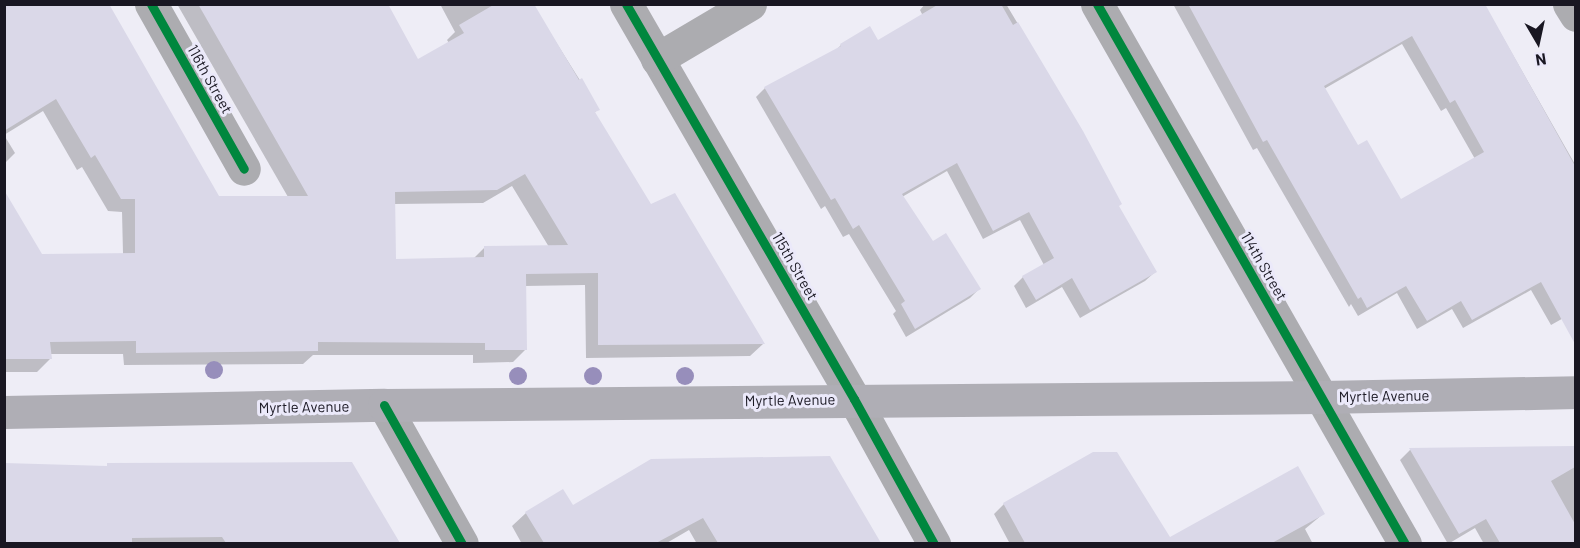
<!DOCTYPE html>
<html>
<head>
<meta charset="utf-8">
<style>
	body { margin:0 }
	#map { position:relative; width:1580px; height:548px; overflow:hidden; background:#eeedf6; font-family:Barlow,sans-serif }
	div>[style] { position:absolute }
	.shadow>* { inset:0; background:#0003 }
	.building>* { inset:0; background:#dad8e8 }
	.minor>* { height:33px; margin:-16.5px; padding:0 16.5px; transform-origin:16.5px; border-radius:16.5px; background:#acacb0 }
	.primary>* { height:33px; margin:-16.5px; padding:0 16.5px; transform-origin:16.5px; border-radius:16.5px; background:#afaeb5 }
	.cycleway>* { height:9px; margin:-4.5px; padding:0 4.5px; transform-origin:4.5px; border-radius:4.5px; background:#00873e }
	.trees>* { width:18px; height:18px; margin:-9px; border-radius:50%; background:#978ebb }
	span { translate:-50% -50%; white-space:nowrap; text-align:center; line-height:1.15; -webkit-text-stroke:6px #ebe9fa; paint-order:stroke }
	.street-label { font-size:15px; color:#191722 }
	.frame { position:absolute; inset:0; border:6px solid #191722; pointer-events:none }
	.north { position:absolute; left:1508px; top:12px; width:60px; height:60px; -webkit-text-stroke:4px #ebe9fa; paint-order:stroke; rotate:171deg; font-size:16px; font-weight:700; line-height:24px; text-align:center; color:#191722 }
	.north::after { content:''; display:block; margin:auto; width:21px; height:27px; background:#191722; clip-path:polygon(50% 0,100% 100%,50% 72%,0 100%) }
</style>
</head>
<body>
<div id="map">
	<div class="shadow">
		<div style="clip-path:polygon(evenodd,4px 4px,218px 198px,288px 197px,177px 4px,385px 4px,418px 61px,449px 43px,447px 40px,455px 32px,440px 4px,532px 4px,598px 109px,594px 113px,650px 206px,763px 344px,750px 356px,586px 358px,585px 285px,525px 286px,526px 349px,513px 362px,473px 363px,473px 355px,313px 355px,303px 364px,124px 365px,123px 354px,50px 354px,50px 359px,37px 372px,4px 372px,4px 193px,41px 255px,123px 254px,122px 212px,108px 211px,82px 167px,77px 170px,43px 111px,4px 135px,4px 4px,512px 186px,549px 247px,485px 247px,473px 259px,394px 261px,394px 204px,483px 203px,512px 186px)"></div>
		<div style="clip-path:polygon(925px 4px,1006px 4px,1082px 131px,1117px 207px,1155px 272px,1145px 281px,1080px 318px,1062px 287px,1026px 308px,1014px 286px,1023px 277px,1044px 265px,1020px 220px,983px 239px,947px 171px,902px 197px,932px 243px,979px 289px,970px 298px,906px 337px,893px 314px,896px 311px,849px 234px,843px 237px,825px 206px,821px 209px,756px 97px,765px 88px,835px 51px,841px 45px,877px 42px,923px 16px,920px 10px)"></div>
		<div style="clip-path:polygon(evenodd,1173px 4px,1484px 4px,1576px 166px,1576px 311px,1551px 325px,1531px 290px,1463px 328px,1452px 309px,1417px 329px,1397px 293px,1358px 316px,1351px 304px,1349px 307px,1257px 148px,1253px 150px,1173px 4px,1402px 44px,1441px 111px,1446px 108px,1475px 159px,1401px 201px,1358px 147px,1324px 89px,1402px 44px)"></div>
		<div style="clip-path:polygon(4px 135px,15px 153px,4px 164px)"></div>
		<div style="clip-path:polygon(1576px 447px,1576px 544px,1484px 544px,1475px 528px,1448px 544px,1400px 460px,1410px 450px)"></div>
		<div style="clip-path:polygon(829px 457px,879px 544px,697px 544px,689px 530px,665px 544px,522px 544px,512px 526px,526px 513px,572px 507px)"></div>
		<div style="clip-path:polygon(351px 463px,397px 544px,4px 544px,4px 465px,106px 467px,108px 465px)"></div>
		<div style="clip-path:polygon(1004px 504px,1169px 539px,1323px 514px,1305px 529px,1313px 544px,1010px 544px,994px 514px)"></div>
	</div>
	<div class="building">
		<div style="clip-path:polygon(evenodd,4px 4px,109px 4px,219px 196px,308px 196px,198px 4px,388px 4px,418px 59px,464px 33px,459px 25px,495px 4px,534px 4px,579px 80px,582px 78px,600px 110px,595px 112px,651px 204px,675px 193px,765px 344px,598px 345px,598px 273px,526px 274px,527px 350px,485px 350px,485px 343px,318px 342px,318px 351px,136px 353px,136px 341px,50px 342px,52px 359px,4px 359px,4px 190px,42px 254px,135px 253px,135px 199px,121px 199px,95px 155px,91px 158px,56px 99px,4px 131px,4px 4px,525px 174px,568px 245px,484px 246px,484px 257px,396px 259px,395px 192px,497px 190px,525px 174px)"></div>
		<div style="clip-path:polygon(939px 4px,1001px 4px,1013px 25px,1018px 22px,1083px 131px,1122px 204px,1119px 206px,1157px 272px,1090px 310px,1072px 278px,1036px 300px,1022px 276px,1054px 258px,1029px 212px,993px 231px,957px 163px,902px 194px,933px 241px,946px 233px,981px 289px,915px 329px,901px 304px,905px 301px,859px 225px,853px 229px,835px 198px,831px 200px,764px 87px,841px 46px,840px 44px,870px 26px,878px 40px)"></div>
		<div style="clip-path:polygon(evenodd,1188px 4px,1485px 4px,1575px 166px,1575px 344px,1541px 282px,1472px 320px,1461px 301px,1427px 321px,1406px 286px,1367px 308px,1361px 297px,1358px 299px,1267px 140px,1263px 142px,1188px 4px,1412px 36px,1450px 103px,1455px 100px,1484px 152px,1401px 199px,1367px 140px,1358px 145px,1324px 86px,1412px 36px)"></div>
		<div style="clip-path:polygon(1575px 446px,1575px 467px,1551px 481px,1575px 524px,1575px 543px,1500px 543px,1486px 519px,1459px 534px,1409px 448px)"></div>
		<div style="clip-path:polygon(1093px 452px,1117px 452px,1170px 537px,1298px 466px,1325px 514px,1272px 543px,1025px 543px,1003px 503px)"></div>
		<div style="clip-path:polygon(830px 456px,881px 543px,718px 543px,703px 518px,656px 543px,544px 543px,525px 512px,563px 489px,573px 505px,651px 459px)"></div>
		<div style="clip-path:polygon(352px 462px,400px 543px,226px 543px,222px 537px,132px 538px,132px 543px,4px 543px,4px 463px,107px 466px,107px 463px)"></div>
	</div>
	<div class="minor">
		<div style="left:151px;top:4px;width:189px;rotate:60.6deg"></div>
		<div style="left:626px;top:4px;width:456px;rotate:60deg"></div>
		<div style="left:854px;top:399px;width:166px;rotate:61.1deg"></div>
		<div style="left:1097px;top:4px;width:622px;rotate:60.3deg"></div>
		<div style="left:1569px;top:4px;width:13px;rotate:58deg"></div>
		<div style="left:657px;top:59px;width:108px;rotate:-30.6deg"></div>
		<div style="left:384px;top:405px;width:159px;rotate:60.7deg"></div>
	</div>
	<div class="primary">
		<div style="left:4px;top:412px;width:380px;rotate:-1.1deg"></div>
		<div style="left:384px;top:405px;width:938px;rotate:-0.49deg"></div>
		<div style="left:1322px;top:397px;width:254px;rotate:-1.1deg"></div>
	</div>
	<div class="cycleway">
		<div style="left:151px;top:4px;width:189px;rotate:60.6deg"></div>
		<div style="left:626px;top:4px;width:456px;rotate:60deg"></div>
		<div style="left:854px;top:399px;width:166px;rotate:61.1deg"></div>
		<div style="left:1097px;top:4px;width:622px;rotate:60.3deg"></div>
		<div style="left:384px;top:405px;width:159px;rotate:60.7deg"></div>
	</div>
	<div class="trees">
		<div style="left:214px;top:370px"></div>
		<div style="left:518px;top:376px"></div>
		<div style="left:593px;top:376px"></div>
		<div style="left:685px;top:376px"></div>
	</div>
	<div class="street-label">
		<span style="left:210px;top:79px;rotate:61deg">116th Street</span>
		<span style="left:795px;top:266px;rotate:60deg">115th Street</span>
		<span style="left:1264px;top:266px;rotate:60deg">114th Street</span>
		<span style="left:1384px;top:396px;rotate:-1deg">Myrtle Avenue</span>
		<span style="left:790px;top:400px;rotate:-1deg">Myrtle Avenue</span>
		<span style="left:304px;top:407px;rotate:-1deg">Myrtle Avenue</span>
	</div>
	<div class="frame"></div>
	<div class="north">N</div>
</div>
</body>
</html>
